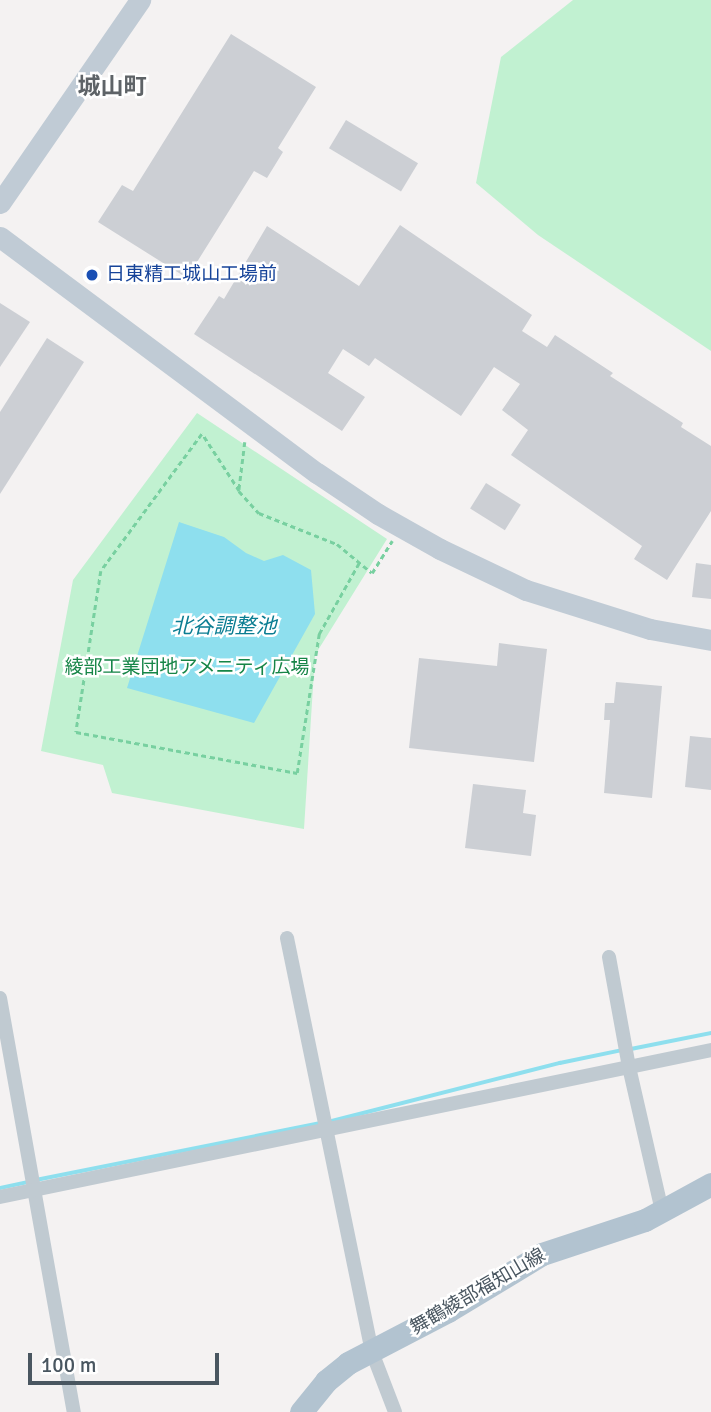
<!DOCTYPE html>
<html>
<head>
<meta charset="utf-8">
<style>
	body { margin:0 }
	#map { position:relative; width:711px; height:1412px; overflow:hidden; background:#f4f2f2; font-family:Signika,"Noto Sans JP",sans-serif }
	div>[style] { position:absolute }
	.green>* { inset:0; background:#c1f1d1 }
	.water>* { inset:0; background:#8edfee }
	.stream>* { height:3.5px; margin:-1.75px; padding:0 1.75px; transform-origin:1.75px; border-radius:1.75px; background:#8edfee }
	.building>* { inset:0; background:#cccfd4; transform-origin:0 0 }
	.path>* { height:2.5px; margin-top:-1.25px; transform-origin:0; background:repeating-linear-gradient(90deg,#78d0a0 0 5px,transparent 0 8.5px) }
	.street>* { height:14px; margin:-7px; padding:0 7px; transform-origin:7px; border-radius:7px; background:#c0cad1 }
	.secondary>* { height:21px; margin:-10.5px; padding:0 10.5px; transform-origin:10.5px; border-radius:10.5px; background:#c0cbd5 }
	.primary>* { height:23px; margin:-11.5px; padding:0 11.5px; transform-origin:11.5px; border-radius:11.5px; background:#b2c3d0 }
	.dots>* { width:19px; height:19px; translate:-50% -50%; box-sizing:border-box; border:4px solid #fff; border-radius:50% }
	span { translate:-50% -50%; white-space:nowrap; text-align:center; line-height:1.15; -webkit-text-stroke:5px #fff; paint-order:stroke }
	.transit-label { font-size:19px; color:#164399 }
	.left { translate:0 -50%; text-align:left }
	.park-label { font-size:19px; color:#168547 }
	.street-label { font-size:19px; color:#495660 }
	.water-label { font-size:21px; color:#0b7d92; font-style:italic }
	.quarter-label { font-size:23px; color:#5e6367; font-weight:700 }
	.scale { position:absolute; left:28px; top:1353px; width:191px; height:32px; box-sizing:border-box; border:4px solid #495660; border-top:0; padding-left:9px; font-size:21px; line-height:24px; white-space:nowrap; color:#495660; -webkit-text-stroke:5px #fff; paint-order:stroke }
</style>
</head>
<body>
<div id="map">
	<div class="green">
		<div style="clip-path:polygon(573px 0,711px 0,711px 351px,538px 235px,476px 183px,501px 57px)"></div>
		<div style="clip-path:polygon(197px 413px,387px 539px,315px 655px,304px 829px,112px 793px,103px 765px,41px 751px,73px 580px)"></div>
	</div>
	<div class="water">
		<div style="clip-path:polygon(179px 522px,224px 537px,246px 553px,264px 561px,283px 555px,311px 570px,315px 614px,254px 723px,127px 688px)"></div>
	</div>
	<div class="stream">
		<div style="left:631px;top:1049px;width:82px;rotate:-11.3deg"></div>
		<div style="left:328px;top:1122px;width:239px;rotate:-14.3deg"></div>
		<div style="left:560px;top:1063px;width:64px;rotate:-11.7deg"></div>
		<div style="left:36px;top:1180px;width:290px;rotate:-11.3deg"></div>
		<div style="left:0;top:1188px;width:30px;rotate:-12deg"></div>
	</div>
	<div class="building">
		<div style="clip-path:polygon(231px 34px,316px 87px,278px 148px,283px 152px,267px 178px,254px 171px,187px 278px,98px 222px,122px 185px,133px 191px)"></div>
		<div style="left:346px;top:120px;width:84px;height:33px;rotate:31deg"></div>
		<div style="clip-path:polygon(400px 225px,532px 315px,522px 331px,547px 347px,555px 335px,613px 373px,610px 376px,683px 423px,681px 427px,711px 446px,711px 511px,667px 580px,634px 559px,642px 546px,511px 455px,528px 430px,502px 410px,520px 384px,494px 367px,461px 416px,375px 358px,369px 366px,343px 349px,328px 373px,365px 397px,342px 431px,194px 334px,219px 296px,224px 299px,267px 226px,359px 286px)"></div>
		<div style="clip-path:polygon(0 303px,30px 322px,0 367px)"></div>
		<div style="clip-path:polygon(47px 338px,84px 362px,0 494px,0 412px)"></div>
		<div style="left:486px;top:483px;width:41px;height:30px;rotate:32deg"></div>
		<div style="clip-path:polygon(696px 563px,711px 565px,711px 599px,692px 597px)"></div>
		<div style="clip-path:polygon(499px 643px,547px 649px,534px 762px,409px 748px,419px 658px,497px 666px)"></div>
		<div style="clip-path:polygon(616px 682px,662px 686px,652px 798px,604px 793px,610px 720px,604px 720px,605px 703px,614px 703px)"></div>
		<div style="clip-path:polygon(690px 736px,711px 738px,711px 790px,685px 787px)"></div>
		<div style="clip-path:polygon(473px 784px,526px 790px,523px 813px,536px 815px,531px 856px,465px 848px)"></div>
	</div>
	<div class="path">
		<div style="left:245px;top:442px;width:49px;rotate:97deg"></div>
		<div style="left:239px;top:491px;width:30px;rotate:48deg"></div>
		<div style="left:259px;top:513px;width:84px;rotate:21.7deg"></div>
		<div style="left:337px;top:544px;width:45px;rotate:39.6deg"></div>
		<div style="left:372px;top:573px;width:38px;rotate:-58deg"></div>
		<div style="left:239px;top:491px;width:68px;rotate:-123deg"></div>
		<div style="left:202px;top:434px;width:170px;rotate:126.4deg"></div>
		<div style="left:101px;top:571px;width:163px;rotate:98.8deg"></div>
		<div style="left:76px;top:732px;width:225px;rotate:10.5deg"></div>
		<div style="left:297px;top:773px;width:141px;rotate:-81deg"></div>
		<div style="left:319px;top:634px;width:81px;rotate:-60.6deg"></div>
	</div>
	<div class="street">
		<div style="left:287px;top:938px;width:423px;rotate:78.4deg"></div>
		<div style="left:372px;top:1352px;width:64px;rotate:69deg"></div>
		<div style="left:609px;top:957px;width:112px;rotate:79.7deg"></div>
		<div style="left:629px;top:1067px;width:148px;rotate:77.1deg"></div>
		<div style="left:0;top:998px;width:421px;rotate:79.9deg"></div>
		<div style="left:0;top:1197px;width:726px;rotate:-11.68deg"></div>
	</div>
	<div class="secondary">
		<div style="left:0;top:203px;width:247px;rotate:-55.4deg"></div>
		<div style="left:0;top:237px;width:395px;rotate:36.7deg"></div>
		<div style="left:317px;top:473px;width:73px;rotate:33.9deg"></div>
		<div style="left:378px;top:514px;width:71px;rotate:29.4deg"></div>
		<div style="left:440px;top:549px;width:95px;rotate:25.5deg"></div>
		<div style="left:526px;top:590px;width:130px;rotate:17.5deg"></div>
		<div style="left:650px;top:629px;width:62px;rotate:10.2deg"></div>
	</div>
	<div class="primary">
		<div style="left:301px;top:1412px;width:40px;rotate:-51deg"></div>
		<div style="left:326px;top:1381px;width:28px;rotate:-39deg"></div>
		<div style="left:348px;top:1363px;width:113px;rotate:-27.5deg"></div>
		<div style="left:448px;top:1311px;width:110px;rotate:-31.2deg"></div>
		<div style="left:542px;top:1254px;width:108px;rotate:-18.3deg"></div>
		<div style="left:645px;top:1220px;width:75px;rotate:-28.6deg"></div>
	</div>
	<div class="dots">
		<div style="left:92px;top:275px;background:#1a4fb4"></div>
	</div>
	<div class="transit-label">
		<span class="left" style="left:106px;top:275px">日東精工城山工場前</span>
	</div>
	<div class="park-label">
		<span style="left:187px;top:668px">綾部工業団地アメニティ広場</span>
	</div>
	<div class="street-label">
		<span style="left:478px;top:1292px;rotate:-30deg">舞鶴綾部福知山線</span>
	</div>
	<div class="water-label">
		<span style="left:224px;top:626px">北谷調整池</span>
	</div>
	<div class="quarter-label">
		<span style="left:112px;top:87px">城山町</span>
	</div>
	<div class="scale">100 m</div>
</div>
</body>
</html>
